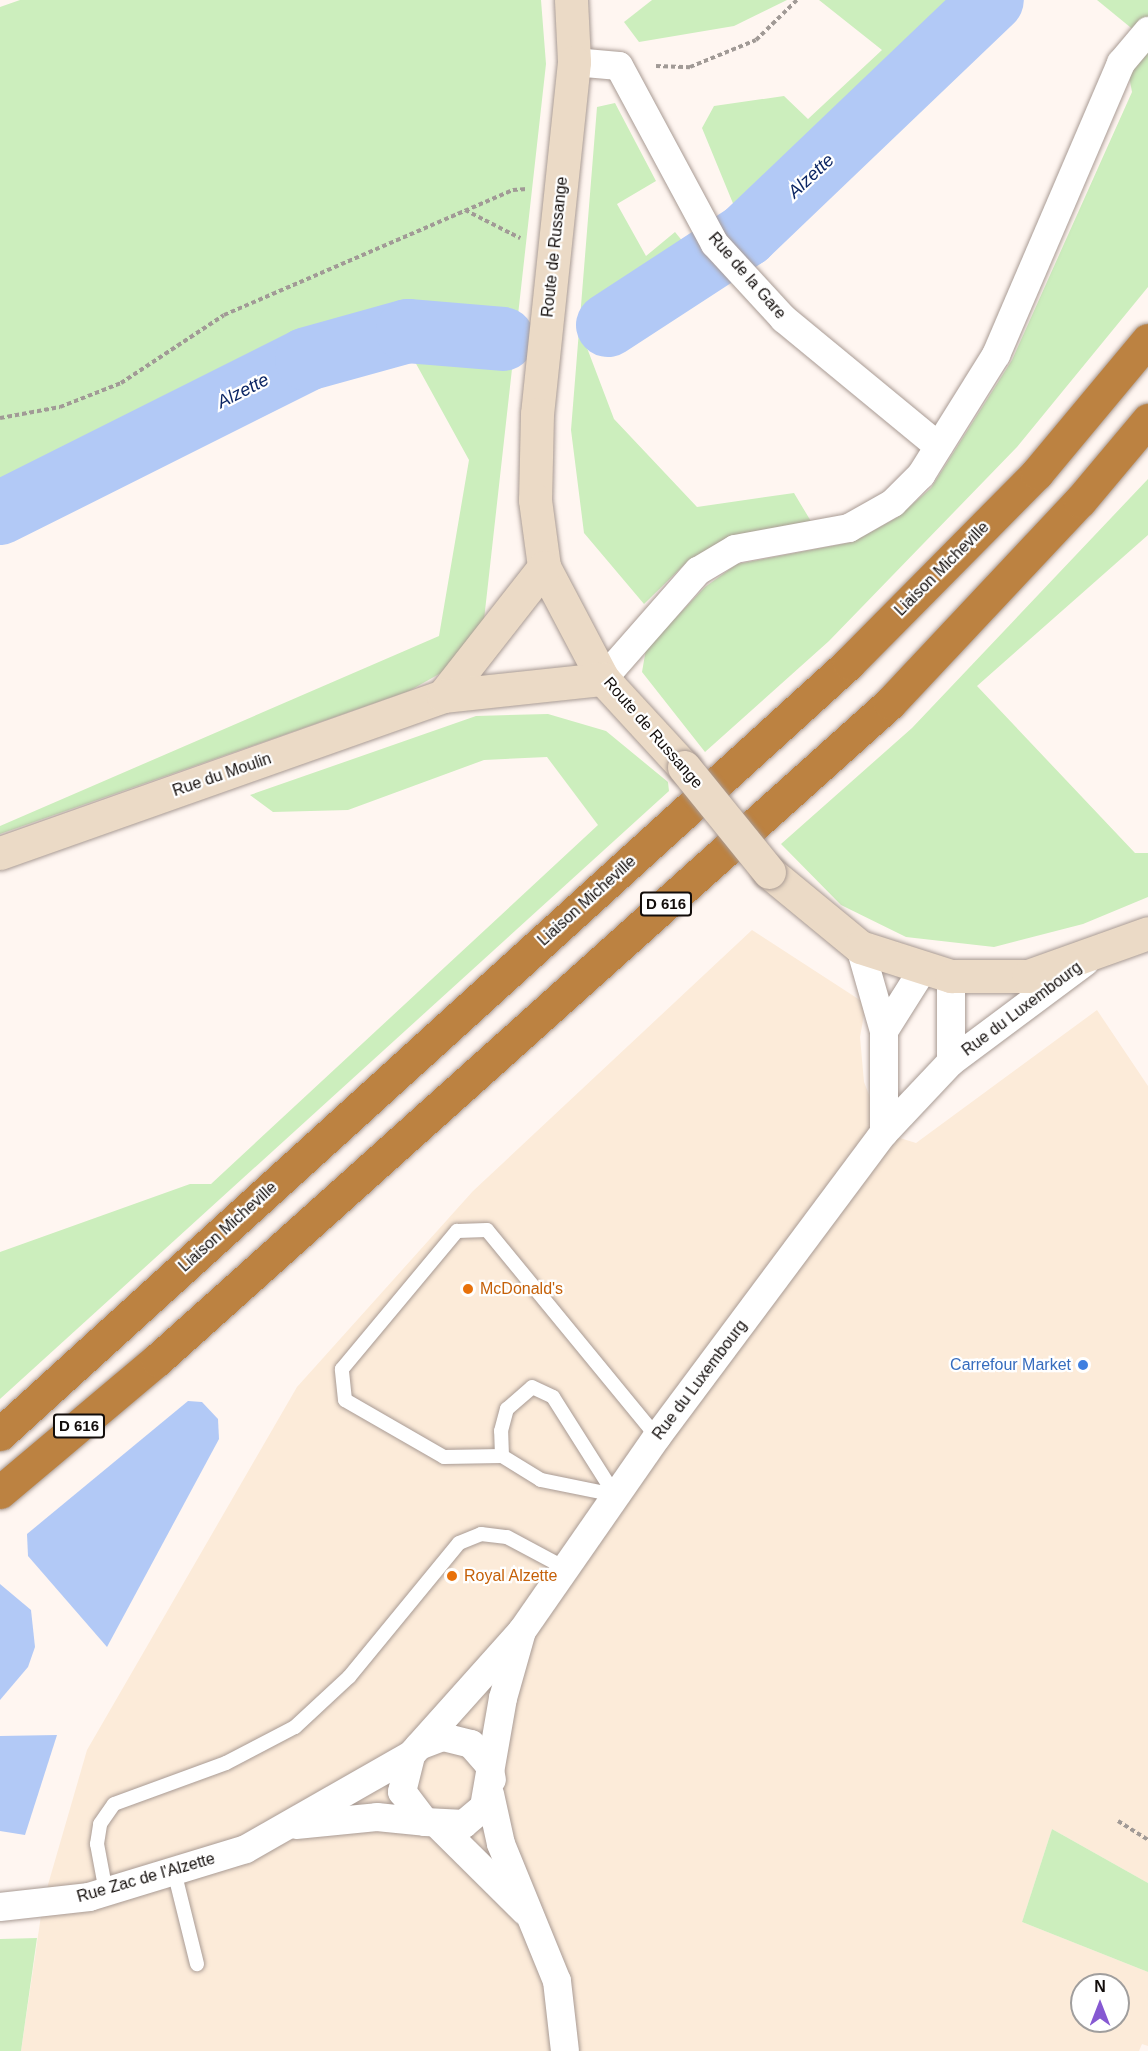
<!DOCTYPE html>
<html>
<head>
<meta charset="utf-8">
<style>
	body { margin:0 }
	#map { position:relative; width:1148px; height:2051px; overflow:hidden; background:#fff6f1; font-family:Helvetica,sans-serif }
	div>[style] { position:absolute }
	.commercial>* { inset:0; background:#fcebd9 }
	.green>* { inset:0; background:#cceebd }
	.water>* { inset:0; background:#b2c9f6 }
	.river>* { height:64px; margin:-32px; padding:0 32px; transform-origin:32px; border-radius:32px; background:#b2c9f6 }
	.path>* { height:4px; margin-top:-2px; transform-origin:0; background:repeating-linear-gradient(90deg,#a19a96 0 4.5px,transparent 0 7.5px) }
	.roads { filter:drop-shadow(0 0 2px #a99b94) drop-shadow(0 0 2px #a99b94) }
	.lane>* { height:14px; margin:-7px; padding:0 7px; transform-origin:7px; border-radius:7px; background:#fff }
	.street>* { height:28px; margin:-14px; padding:0 14px; transform-origin:14px; border-radius:14px; background:#fff }
	.secondary>* { height:33px; margin:-16.5px; padding:0 16.5px; transform-origin:16.5px; border-radius:16.5px; background:#ebdac6 }
	.highway>* { height:33px; margin:-16.5px; padding:0 16.5px; transform-origin:16.5px; border-radius:16.5px; background:#bc8241 }
	.bridges { filter:drop-shadow(0 0 2px #a99b94) drop-shadow(0 0 2px #a99b94) }
	.secondary-bridge>* { height:33px; margin:-16.5px; padding:0 16.5px; transform-origin:16.5px; border-radius:16.5px; background:#ebdac6 }
	.dots>* { width:16px; height:16px; translate:-50% -50%; box-sizing:border-box; border:3px solid #fff; border-radius:50% }
	span { translate:-50% -50%; white-space:nowrap; text-align:center; line-height:1.15; -webkit-text-stroke:4.5px #fff; paint-order:stroke }
	.shield-label span { padding:2px 4px; background:#fff; border:2px solid; border-radius:4px; -webkit-text-stroke-width:0 }
	.shield-label { font-size:15px; color:#120d0b; font-weight:700 }
	.street-label { font-size:16px; color:#120d0b }
	.food-label { font-size:16px; color:#c56008 }
	.left { translate:0 -50%; text-align:left }
	.shop-label { font-size:16px; color:#366cbe }
	.right { translate:-100% -50%; text-align:right }
	.water-label { font-size:18px; color:#0c2664; font-style:italic }
	.north { position:absolute; left:1070px; top:1973px; width:60px; height:60px; box-sizing:border-box; background:#fff; border:2px solid #a09e9d; border-radius:50%; rotate:0deg; font-size:16px; font-weight:700; line-height:24px; text-align:center; color:#120d0b }
	.north::after { content:''; display:block; margin:auto; width:21px; height:27px; background:#8659d2; clip-path:polygon(50% 0,100% 100%,50% 72%,0 100%) }
</style>
</head>
<body>
<div id="map">
	<div class="commercial">
		<div style="clip-path:polygon(evenodd,752px 930px,866px 1004px,860px 1037px,864px 1082px,884px 1133px,916px 1143px,1097px 1010px,1148px 1086px,1148px 1883px,1052px 1829px,1022px 1922px,1148px 1972px,1148px 2046px,1142px 2044px,1139px 2051px,21px 2051px,43px 1902px,87px 1750px,297px 1387px,473px 1191px,752px 930px,1082px 1985px,1118px 1985px,1118px 2021px,1082px 2021px,1082px 1985px)"></div>
	</div>
	<div class="green">
		<div style="clip-path:polygon(20px 0,541px 0,546px 64px,484px 620px,455px 665px,409px 691px,0 834px,0 826px,439px 636px,469px 460px,403px 340px,307px 371px,0 521px,0 7px)"></div>
		<div style="clip-path:polygon(652px 0,787px 0,734px 26px,639px 42px,624px 22px)"></div>
		<div style="clip-path:polygon(819px 0,1006px 0,901px 106px,746px 235px,702px 128px,714px 106px,784px 96px,808px 119px,882px 50px)"></div>
		<div style="clip-path:polygon(1097px 0,1148px 0,1148px 41px,1141px 36px)"></div>
		<div style="clip-path:polygon(1148px 48px,1148px 287px,1017px 447px,829px 641px,705px 752px,642px 672px,646px 649px,705px 587px,737px 564px,853px 542px,898px 517px,931px 488px,1012px 360px,1132px 92px,1129px 76px)"></div>
		<div style="clip-path:polygon(615px 103px,656px 181px,617px 204px,646px 256px,675px 232px,702px 265px,584px 340px,614px 419px,697px 507px,794px 493px,812px 523px,731px 537px,685px 564px,644px 604px,584px 533px,571px 430px,597px 107px)"></div>
		<div style="clip-path:polygon(1148px 479px,1148px 535px,977px 686px,1135px 853px,1148px 853px,1148px 897px,1083px 924px,994px 947px,906px 937px,841px 905px,781px 844px,912px 728px)"></div>
		<div style="clip-path:polygon(548px 714px,606px 731px,668px 782px,669px 791px,0 1399px,0 1252px,190px 1184px,211px 1184px,598px 825px,547px 757px,484px 760px,348px 810px,273px 812px,250px 795px,476px 716px)"></div>
		<div style="clip-path:polygon(1052px 1829px,1148px 1883px,1148px 1972px,1022px 1922px)"></div>
		<div style="clip-path:polygon(37px 1938px,21px 2051px,0 2051px,0 1939px)"></div>
	</div>
	<div class="water">
		<div style="clip-path:polygon(188px 1401px,202px 1402px,218px 1419px,219px 1439px,107px 1647px,28px 1556px,27px 1534px)"></div>
		<div style="clip-path:polygon(0 1584px,31px 1610px,35px 1647px,28px 1667px,0 1700px)"></div>
		<div style="clip-path:polygon(57px 1735px,25px 1835px,0 1831px,0 1736px)"></div>
	</div>
	<div class="river">
		<div style="left:608px;top:325px;width:165px;rotate:-33.1deg"></div>
		<div style="left:746px;top:235px;width:340px;rotate:-43.7deg"></div>
		<div style="left:0;top:513px;width:343px;rotate:-26.6deg"></div>
		<div style="left:307px;top:359px;width:105px;rotate:-15.5deg"></div>
		<div style="left:408px;top:331px;width:95px;rotate:4.8deg"></div>
	</div>
	<div class="path">
		<div style="left:656px;top:66px;width:34px;rotate:2deg"></div>
		<div style="left:690px;top:67px;width:71px;rotate:-22.2deg"></div>
		<div style="left:756px;top:40px;width:57px;rotate:-44.3deg"></div>
		<div style="left:465px;top:210px;width:62px;rotate:27deg"></div>
		<div style="left:0;top:418px;width:61px;rotate:-10.4deg"></div>
		<div style="left:60px;top:407px;width:66px;rotate:-21.5deg"></div>
		<div style="left:121px;top:383px;width:123px;rotate:-33.4deg"></div>
		<div style="left:224px;top:315px;width:315px;rotate:-23.4deg"></div>
		<div style="left:513px;top:190px;width:14px;rotate:-4deg"></div>
		<div style="left:1118px;top:1821px;width:36px;rotate:32deg"></div>
	</div>
	<div class="roads">
		<div class="lane">
			<div style="left:502px;top:1456px;width:25px;rotate:-92deg"></div>
			<div style="left:501px;top:1431px;width:23px;rotate:-75deg"></div>
			<div style="left:507px;top:1409px;width:33px;rotate:-41deg"></div>
			<div style="left:532px;top:1387px;width:23px;rotate:25deg"></div>
			<div style="left:553px;top:1397px;width:116px;rotate:57.7deg"></div>
			<div style="left:615px;top:1495px;width:76px;rotate:-168.5deg"></div>
			<div style="left:541px;top:1480px;width:46px;rotate:-148.4deg"></div>
			<div style="left:502px;top:1456px;width:58px;rotate:179deg"></div>
			<div style="left:444px;top:1457px;width:114px;rotate:-150.1deg"></div>
			<div style="left:345px;top:1400px;width:31px;rotate:-96deg"></div>
			<div style="left:342px;top:1369px;width:180px;rotate:-50.2deg"></div>
			<div style="left:457px;top:1231px;width:30px;rotate:-2deg"></div>
			<div style="left:487px;top:1230px;width:268px;rotate:50.6deg"></div>
			<div style="left:174px;top:1871px;width:96px;rotate:76.1deg"></div>
			<div style="left:106px;top:1892px;width:49px;rotate:-100.6deg"></div>
			<div style="left:97px;top:1844px;width:20px;rotate:-81deg"></div>
			<div style="left:100px;top:1824px;width:24px;rotate:-55deg"></div>
			<div style="left:114px;top:1804px;width:119px;rotate:-20.1deg"></div>
			<div style="left:226px;top:1763px;width:78px;rotate:-27.6deg"></div>
			<div style="left:295px;top:1727px;width:74px;rotate:-42.8deg"></div>
			<div style="left:349px;top:1677px;width:173px;rotate:-50.6deg"></div>
			<div style="left:459px;top:1543px;width:24px;rotate:-22deg"></div>
			<div style="left:481px;top:1534px;width:26px;rotate:7deg"></div>
			<div style="left:507px;top:1537px;width:66px;rotate:28.1deg"></div>
		</div>
		<div class="street">
			<div style="left:574px;top:62px;width:45px;rotate:5.1deg"></div>
			<div style="left:619px;top:66px;width:202px;rotate:61.7deg"></div>
			<div style="left:715px;top:244px;width:102px;rotate:47.4deg"></div>
			<div style="left:784px;top:319px;width:200px;rotate:39.5deg"></div>
			<div style="left:603px;top:679px;width:144px;rotate:-48.7deg"></div>
			<div style="left:698px;top:571px;width:43px;rotate:-30.7deg"></div>
			<div style="left:735px;top:549px;width:116px;rotate:-10.4deg"></div>
			<div style="left:849px;top:528px;width:51px;rotate:-29.6deg"></div>
			<div style="left:893px;top:503px;width:40px;rotate:-45deg"></div>
			<div style="left:921px;top:475px;width:142px;rotate:-58deg"></div>
			<div style="left:996px;top:355px;width:318px;rotate:-66.8deg"></div>
			<div style="left:1121px;top:63px;width:42px;rotate:-49.8deg"></div>
			<div style="left:860px;top:947px;width:87px;rotate:74.1deg"></div>
			<div style="left:884px;top:1031px;width:102px;rotate:90deg"></div>
			<div style="left:951px;top:976px;width:86px;rotate:90deg"></div>
			<div style="left:884px;top:1031px;width:73px;rotate:-57.8deg"></div>
			<div style="left:522px;top:1631px;width:70px;rotate:105.8deg"></div>
			<div style="left:503px;top:1698px;width:111px;rotate:99.9deg"></div>
			<div style="left:484px;top:1807px;width:26px;rotate:140deg"></div>
			<div style="left:464px;top:1824px;width:39px;rotate:-177deg"></div>
			<div style="left:425px;top:1822px;width:38px;rotate:-127deg"></div>
			<div style="left:402px;top:1792px;width:38px;rotate:-76deg"></div>
			<div style="left:411px;top:1755px;width:166px;rotate:-48.2deg"></div>
			<div style="left:522px;top:1631px;width:236px;rotate:-55.2deg"></div>
			<div style="left:657px;top:1437px;width:379px;rotate:-53.3deg"></div>
			<div style="left:884px;top:1133px;width:98px;rotate:-46.7deg"></div>
			<div style="left:951px;top:1062px;width:167px;rotate:-36.7deg"></div>
			<div style="left:419px;top:1746px;width:26px;rotate:-21deg"></div>
			<div style="left:443px;top:1737px;width:29px;rotate:14deg"></div>
			<div style="left:471px;top:1744px;width:28px;rotate:49deg"></div>
			<div style="left:489px;top:1765px;width:15px;rotate:79deg"></div>
			<div style="left:490px;top:1794px;width:51px;rotate:77.6deg"></div>
			<div style="left:501px;top:1844px;width:148px;rotate:67.8deg"></div>
			<div style="left:557px;top:1981px;width:70px;rotate:83.5deg"></div>
			<div style="left:296px;top:1825px;width:81px;rotate:-5.6deg"></div>
			<div style="left:377px;top:1817px;width:48px;rotate:5.9deg"></div>
			<div style="left:439px;top:1826px;width:121px;rotate:44.7deg"></div>
			<div style="left:0;top:1907px;width:90px;rotate:-6.4deg"></div>
			<div style="left:89px;top:1897px;width:164px;rotate:-17deg"></div>
			<div style="left:246px;top:1849px;width:190px;rotate:-29.7deg"></div>
		</div>
		<div class="secondary">
			<div style="left:571px;top:0;width:62px;rotate:87.2deg"></div>
			<div style="left:574px;top:62px;width:354px;rotate:96deg"></div>
			<div style="left:537px;top:414px;width:86px;rotate:91.3deg"></div>
			<div style="left:535px;top:500px;width:68px;rotate:82.3deg"></div>
			<div style="left:544px;top:567px;width:127px;rotate:62.2deg"></div>
			<div style="left:603px;top:679px;width:120px;rotate:47.4deg"></div>
			<div style="left:443px;top:696px;width:164px;rotate:-51.9deg"></div>
			<div style="left:0;top:853px;width:470px;rotate:-19.5deg"></div>
			<div style="left:443px;top:696px;width:161px;rotate:-6.1deg"></div>
			<div style="left:769px;top:872px;width:118px;rotate:39.5deg"></div>
			<div style="left:860px;top:947px;width:96px;rotate:17.7deg"></div>
			<div style="left:951px;top:976px;width:77px"></div>
			<div style="left:1028px;top:976px;width:127px;rotate:-19.7deg"></div>
		</div>
		<div class="highway">
			<div style="left:0;top:1434px;width:1147px;rotate:-42.24deg"></div>
			<div style="left:849px;top:663px;width:267px;rotate:-45.3deg"></div>
			<div style="left:1037px;top:473px;width:173px;rotate:-50.2deg"></div>
			<div style="left:0;top:1492px;width:205px;rotate:-40.1deg"></div>
			<div style="left:157px;top:1360px;width:984px;rotate:-41.87deg"></div>
			<div style="left:890px;top:703px;width:277px;rotate:-46.8deg"></div>
			<div style="left:1080px;top:501px;width:106px;rotate:-50deg"></div>
		</div>
	</div>
	<div class="bridges">
		<div class="secondary-bridge">
			<div style="left:684px;top:767px;width:135px;rotate:51deg"></div>
		</div>
	</div>
	<div class="dots">
		<div style="left:468px;top:1289px;background:#e8710a"></div>
		<div style="left:1083px;top:1365px;background:#3f7fe0"></div>
		<div style="left:452px;top:1576px;background:#e8710a"></div>
	</div>
	<div class="shield-label">
		<span style="left:666px;top:904px">D 616</span>
		<span style="left:79px;top:1426px">D 616</span>
	</div>
	<div class="street-label">
		<span style="left:555px;top:247px;rotate:-84deg">Route de Russange</span>
		<span style="left:747px;top:276px;rotate:49deg">Rue de la Gare</span>
		<span style="left:942px;top:569px;rotate:-45deg">Liaison Micheville</span>
		<span style="left:653px;top:733px;rotate:49deg">Route de Russange</span>
		<span style="left:222px;top:775px;rotate:-19deg">Rue du Moulin</span>
		<span style="left:587px;top:901px;rotate:-42deg">Liaison Micheville</span>
		<span style="left:1022px;top:1009px;rotate:-37deg">Rue du Luxembourg</span>
		<span style="left:228px;top:1227px;rotate:-42deg">Liaison Micheville</span>
		<span style="left:700px;top:1380px;rotate:-53deg">Rue du Luxembourg</span>
		<span style="left:146px;top:1878px;rotate:-16deg">Rue Zac de l'Alzette</span>
	</div>
	<div class="food-label">
		<span class="left" style="left:480px;top:1289px">McDonald's</span>
		<span class="left" style="left:464px;top:1576px">Royal Alzette</span>
	</div>
	<div class="shop-label">
		<span class="right" style="left:1071px;top:1365px">Carrefour Market</span>
	</div>
	<div class="water-label">
		<span style="left:811px;top:176px;rotate:-43deg">Alzette</span>
		<span style="left:243px;top:391px;rotate:-27deg">Alzette</span>
	</div>
	<div class="north">N</div>
</div>
</body>
</html>
